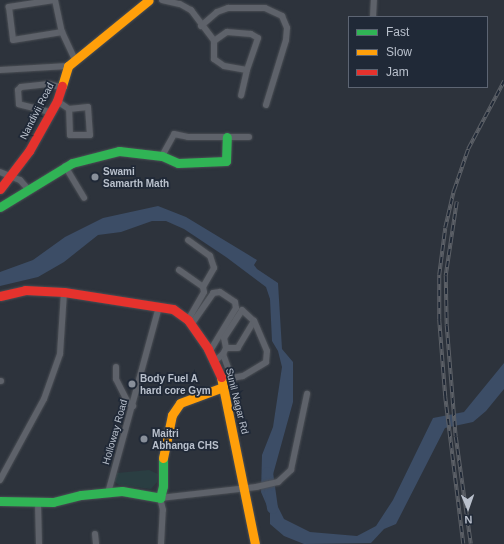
<!DOCTYPE html>
<html>
<head>
<meta charset="utf-8">
<style>
	body { margin:0 }
	#map { position:relative; width:504px; height:544px; overflow:hidden; background:#2d333c; font-family:Arial,sans-serif }
	div>[style] { position:absolute }
	.green>* { inset:0; background:#2a3e42 }
	.water>* { inset:0; background:#3c4d66 }
	.river>* { height:11px; margin:-5.5px; padding:0 5.5px; transform-origin:5.5px; border-radius:5.5px; background:#3c4d66 }
	.roads { filter:drop-shadow(0 0 1px #4a4e54) drop-shadow(0 0 1px #4a4e54) }
	.street>* { height:6px; margin:-3px; padding:0 3px; transform-origin:3px; border-radius:3px; background:#5e626a }
	.fast>* { height:9px; margin:-4.5px; padding:0 4.5px; transform-origin:4.5px; border-radius:4.5px; background:#30b455 }
	.slow>* { height:9px; margin:-4.5px; padding:0 4.5px; transform-origin:4.5px; border-radius:4.5px; background:#ff9f0a }
	.jam>* { height:9px; margin:-4.5px; padding:0 4.5px; transform-origin:4.5px; border-radius:4.5px; background:#e5322d }
	.rail>* { height:3.5px; margin-top:-1.75px; transform-origin:0; background:repeating-linear-gradient(90deg,#202937 0 6px,#5c6067 0 12px); box-sizing:border-box; border-block:1px solid #5c6067 }
	.dots>* { width:11px; height:11px; translate:-50% -50%; box-sizing:border-box; border:2px solid #202937; border-radius:50% }
	span { translate:-50% -50%; white-space:nowrap; text-align:center; line-height:1.15; -webkit-text-stroke:3.5px #202937; paint-order:stroke }
	.street-label { font-size:10px; color:#b9c0cc }
	.poi-label { font-size:10px; color:#b9c0cc; font-weight:700 }
	.left { translate:0 -50%; text-align:left }
	.legend { position:absolute; left:348px; top:16px; width:140px; height:72px; box-sizing:border-box; background:#202937; border:1px solid #5d6573; margin:0; padding:5px 7px; list-style:none; font-size:12px; color:#b9c0cc }
	.legend li { display:flex; align-items:center; gap:8px; height:20px }
	.legend b { width:20px; border:1px solid #5d6573 }
	.north { position:absolute; left:448px; top:488px; width:40px; height:40px; -webkit-text-stroke:3px #202937; paint-order:stroke; rotate:178deg; font-size:11px; font-weight:700; line-height:16px; text-align:center; color:#b9c0cc }
	.north::after { content:''; display:block; margin:auto; width:14px; height:18px; background:#b9c0cc; clip-path:polygon(50% 0,100% 100%,50% 72%,0 100%) }
</style>
</head>
<body>
<div id="map">
	<div class="green">
		<div style="clip-path:polygon(149px 470px,158px 474px,157px 482px,151px 489px,119px 485px,114px 481px,117px 473px)"></div>
	</div>
	<div class="water">
		<div style="clip-path:polygon(158px 206px,186px 217px,257px 260px,254px 265px,257px 269px,278px 283px,282px 349px,293px 362px,293px 402px,269px 489px,284px 519px,310px 532px,357px 536px,376px 526px,393px 500px,433px 418px,464px 412px,504px 363px,504px 389px,486px 411px,473px 422px,445px 428px,396px 524px,384px 529px,371px 543px,304px 544px,284px 536px,270px 524px,270px 513px,261px 492px,262px 455px,273px 427px,282px 367px,278px 351px,272px 341px,270px 299px,266px 287px,226px 257px,184px 229px,166px 221px,152px 221px,121px 232px,98px 235px,64px 262px,38px 277px,0 286px,0 272px,33px 260px,65px 237px,103px 218px)"></div>
	</div>
	<div class="river">
		<div style="left:267px;top:472px;width:36px;rotate:82deg"></div>
	</div>
	<div class="roads">
		<div class="street">
			<div style="left:54px;top:0;width:46px;rotate:171.2deg"></div>
			<div style="left:9px;top:7px;width:33px;rotate:83deg"></div>
			<div style="left:13px;top:40px;width:50px;rotate:-9.3deg"></div>
			<div style="left:55px;top:0;width:33px;rotate:78deg"></div>
			<div style="left:62px;top:32px;width:31px;rotate:65deg"></div>
			<div style="left:162px;top:0;width:18px;rotate:13deg"></div>
			<div style="left:180px;top:4px;width:13px;rotate:29deg"></div>
			<div style="left:191px;top:10px;width:39px;rotate:53deg"></div>
			<div style="left:214px;top:41px;width:18px;rotate:90deg"></div>
			<div style="left:214px;top:59px;width:12px;rotate:35deg"></div>
			<div style="left:224px;top:66px;width:23px;rotate:10deg"></div>
			<div style="left:247px;top:70px;width:26px;rotate:103deg"></div>
			<div style="left:373px;top:17px;width:17px;rotate:-87deg"></div>
			<div style="left:201px;top:26px;width:21px;rotate:-41deg"></div>
			<div style="left:217px;top:12px;width:12px;rotate:-20deg"></div>
			<div style="left:228px;top:8px;width:37px"></div>
			<div style="left:265px;top:8px;width:19px;rotate:25deg"></div>
			<div style="left:282px;top:16px;width:13px;rotate:67deg"></div>
			<div style="left:287px;top:28px;width:12px;rotate:95deg"></div>
			<div style="left:286px;top:40px;width:68px;rotate:107.1deg"></div>
			<div style="left:214px;top:41px;width:16px;rotate:-35deg"></div>
			<div style="left:227px;top:32px;width:24px;rotate:5deg"></div>
			<div style="left:251px;top:34px;width:8px;rotate:30deg"></div>
			<div style="left:258px;top:38px;width:34px;rotate:109deg"></div>
			<div style="left:0;top:70px;width:68px;rotate:-3.4deg"></div>
			<div style="left:57px;top:101px;width:14px;rotate:34deg"></div>
			<div style="left:69px;top:109px;width:19px;rotate:-6deg"></div>
			<div style="left:88px;top:107px;width:28px;rotate:86deg"></div>
			<div style="left:90px;top:135px;width:20px;rotate:180deg"></div>
			<div style="left:70px;top:135px;width:26px;rotate:-92deg"></div>
			<div style="left:50px;top:112px;width:32px;rotate:-166deg"></div>
			<div style="left:19px;top:104px;width:14px;rotate:-94deg"></div>
			<div style="left:18px;top:90px;width:4px;rotate:-45deg"></div>
			<div style="left:21px;top:87px;width:28px;rotate:-6deg"></div>
			<div style="left:49px;top:84px;width:15px;rotate:16deg"></div>
			<div style="left:162px;top:156px;width:25px;rotate:-61deg"></div>
			<div style="left:174px;top:134px;width:14px;rotate:12deg"></div>
			<div style="left:188px;top:137px;width:61px"></div>
			<div style="left:65px;top:166px;width:37px;rotate:59deg"></div>
			<div style="left:0;top:172px;width:22px;rotate:22deg"></div>
			<div style="left:20px;top:180px;width:13px;rotate:48deg"></div>
			<div style="left:179px;top:270px;width:29px;rotate:35deg"></div>
			<div style="left:188px;top:320px;width:32px;rotate:-60deg"></div>
			<div style="left:204px;top:292px;width:5px;rotate:-101deg"></div>
			<div style="left:203px;top:287px;width:22px;rotate:-60deg"></div>
			<div style="left:214px;top:268px;width:13px;rotate:-108deg"></div>
			<div style="left:210px;top:256px;width:27px;rotate:-144deg"></div>
			<div style="left:191px;top:325px;width:39px;rotate:-55deg"></div>
			<div style="left:213px;top:293px;width:7px;rotate:-8deg"></div>
			<div style="left:220px;top:292px;width:18px;rotate:34deg"></div>
			<div style="left:235px;top:302px;width:6px;rotate:81deg"></div>
			<div style="left:236px;top:308px;width:50px;rotate:121.2deg"></div>
			<div style="left:223px;top:354px;width:27px;rotate:70deg"></div>
			<div style="left:215px;top:361px;width:11px;rotate:-41deg"></div>
			<div style="left:223px;top:354px;width:7px;rotate:-63deg"></div>
			<div style="left:226px;top:348px;width:10px;rotate:-101deg"></div>
			<div style="left:224px;top:338px;width:33px;rotate:-57deg"></div>
			<div style="left:242px;top:310px;width:16px;rotate:43deg"></div>
			<div style="left:254px;top:321px;width:31px;rotate:121deg"></div>
			<div style="left:238px;top:348px;width:12px;rotate:180deg"></div>
			<div style="left:116px;top:367px;width:12px;rotate:90deg"></div>
			<div style="left:116px;top:379px;width:27px;rotate:63deg"></div>
			<div style="left:128px;top:403px;width:6px;rotate:31deg"></div>
			<div style="left:222px;top:380px;width:21px;rotate:-11deg"></div>
			<div style="left:243px;top:376px;width:27px;rotate:-31deg"></div>
			<div style="left:266px;top:362px;width:11px;rotate:-85deg"></div>
			<div style="left:267px;top:351px;width:33px;rotate:-113deg"></div>
			<div style="left:0;top:381px;width:1px"></div>
			<div style="left:0;top:480px;width:92px;rotate:-61.5deg"></div>
			<div style="left:44px;top:399px;width:48px;rotate:-70.4deg"></div>
			<div style="left:60px;top:354px;width:62px;rotate:-86.3deg"></div>
			<div style="left:108px;top:493px;width:193px;rotate:-74.7deg"></div>
			<div style="left:38px;top:503px;width:41px;rotate:88.6deg"></div>
			<div style="left:95px;top:534px;width:10px;rotate:84deg"></div>
			<div style="left:161px;top:544px;width:34px;rotate:-87deg"></div>
			<div style="left:163px;top:510px;width:12px;rotate:-104deg"></div>
			<div style="left:160px;top:498px;width:97px;rotate:-6.5deg"></div>
			<div style="left:256px;top:487px;width:23px;rotate:-13deg"></div>
			<div style="left:278px;top:482px;width:18px;rotate:-43deg"></div>
			<div style="left:291px;top:470px;width:78px;rotate:-78.1deg"></div>
		</div>
		<div class="fast">
			<div style="left:0;top:207px;width:84px;rotate:-31.4deg"></div>
			<div style="left:72px;top:163px;width:49px;rotate:-14.3deg"></div>
			<div style="left:119px;top:151px;width:43px;rotate:6.6deg"></div>
			<div style="left:162px;top:156px;width:17px;rotate:24deg"></div>
			<div style="left:178px;top:163px;width:48px;rotate:-2.4deg"></div>
			<div style="left:226px;top:161px;width:24px;rotate:-88deg"></div>
			<div style="left:0;top:501px;width:53px;rotate:1.1deg"></div>
			<div style="left:53px;top:502px;width:29px;rotate:-14deg"></div>
			<div style="left:81px;top:495px;width:41px;rotate:-5.6deg"></div>
			<div style="left:122px;top:491px;width:39px;rotate:10deg"></div>
			<div style="left:160px;top:498px;width:12px;rotate:-76deg"></div>
			<div style="left:163px;top:486px;width:28px;rotate:-90deg"></div>
		</div>
		<div class="slow">
			<div style="left:62px;top:86px;width:21px;rotate:-73deg"></div>
			<div style="left:68px;top:66px;width:104px;rotate:-39.2deg"></div>
			<div style="left:221px;top:377px;width:170px;rotate:78.5deg"></div>
			<div style="left:163px;top:458px;width:44px;rotate:-78.2deg"></div>
			<div style="left:172px;top:415px;width:14px;rotate:-56deg"></div>
			<div style="left:180px;top:403px;width:46px;rotate:-20.4deg"></div>
		</div>
		<div class="jam">
			<div style="left:0;top:189px;width:48px;rotate:-52.7deg"></div>
			<div style="left:29px;top:151px;width:57px;rotate:-60.8deg"></div>
			<div style="left:57px;top:101px;width:16px;rotate:-72deg"></div>
			<div style="left:0;top:296px;width:26px;rotate:-13deg"></div>
			<div style="left:25px;top:290px;width:39px;rotate:3deg"></div>
			<div style="left:64px;top:292px;width:110px;rotate:8.9deg"></div>
			<div style="left:173px;top:309px;width:19px;rotate:36deg"></div>
			<div style="left:188px;top:320px;width:35px;rotate:55deg"></div>
			<div style="left:208px;top:349px;width:31px;rotate:65deg"></div>
		</div>
	</div>
	<div class="rail">
		<div style="left:457px;top:202px;width:75px;rotate:98.5deg"></div>
		<div style="left:446px;top:276px;width:50px;rotate:88.9deg"></div>
		<div style="left:447px;top:326px;width:111px;rotate:85.4deg"></div>
		<div style="left:456px;top:437px;width:108px;rotate:82deg"></div>
		<div style="left:463px;top:544px;width:148px;rotate:-97deg"></div>
		<div style="left:445px;top:397px;width:77px;rotate:-94.5deg"></div>
		<div style="left:439px;top:320px;width:45px;rotate:-90deg"></div>
		<div style="left:439px;top:275px;width:47px;rotate:-82.7deg"></div>
		<div style="left:445px;top:228px;width:39px;rotate:-77deg"></div>
		<div style="left:454px;top:190px;width:43px;rotate:-71.1deg"></div>
		<div style="left:468px;top:149px;width:77px;rotate:-62.1deg"></div>
	</div>
	<div class="dots">
		<div style="left:95px;top:177px;background:#888f9a"></div>
		<div style="left:132px;top:384px;background:#888f9a"></div>
		<div style="left:144px;top:439px;background:#888f9a"></div>
	</div>
	<div class="street-label">
		<span style="left:37px;top:111px;rotate:-63deg">Nandivii Road</span>
		<span style="left:237px;top:401px;rotate:76deg">Sunil Nagar Rd</span>
		<span style="left:115px;top:432px;rotate:-74deg">Holloway Road</span>
	</div>
	<div class="poi-label">
		<span class="left" style="left:103px;top:177px">Swami<br>Samarth Math</span>
		<span class="left" style="left:140px;top:384px">Body Fuel A<br>hard core Gym</span>
		<span class="left" style="left:152px;top:439px">Maitri<br>Abhanga CHS</span>
	</div>
	<ul class="legend">
	<li><b style="height:5px;background:#30b455"></b>Fast</li>
	<li><b style="height:5px;background:#ff9f0a"></b>Slow</li>
	<li><b style="height:5px;background:#e5322d"></b>Jam</li>
	</ul>
	<div class="north">N</div>
</div>
</body>
</html>
